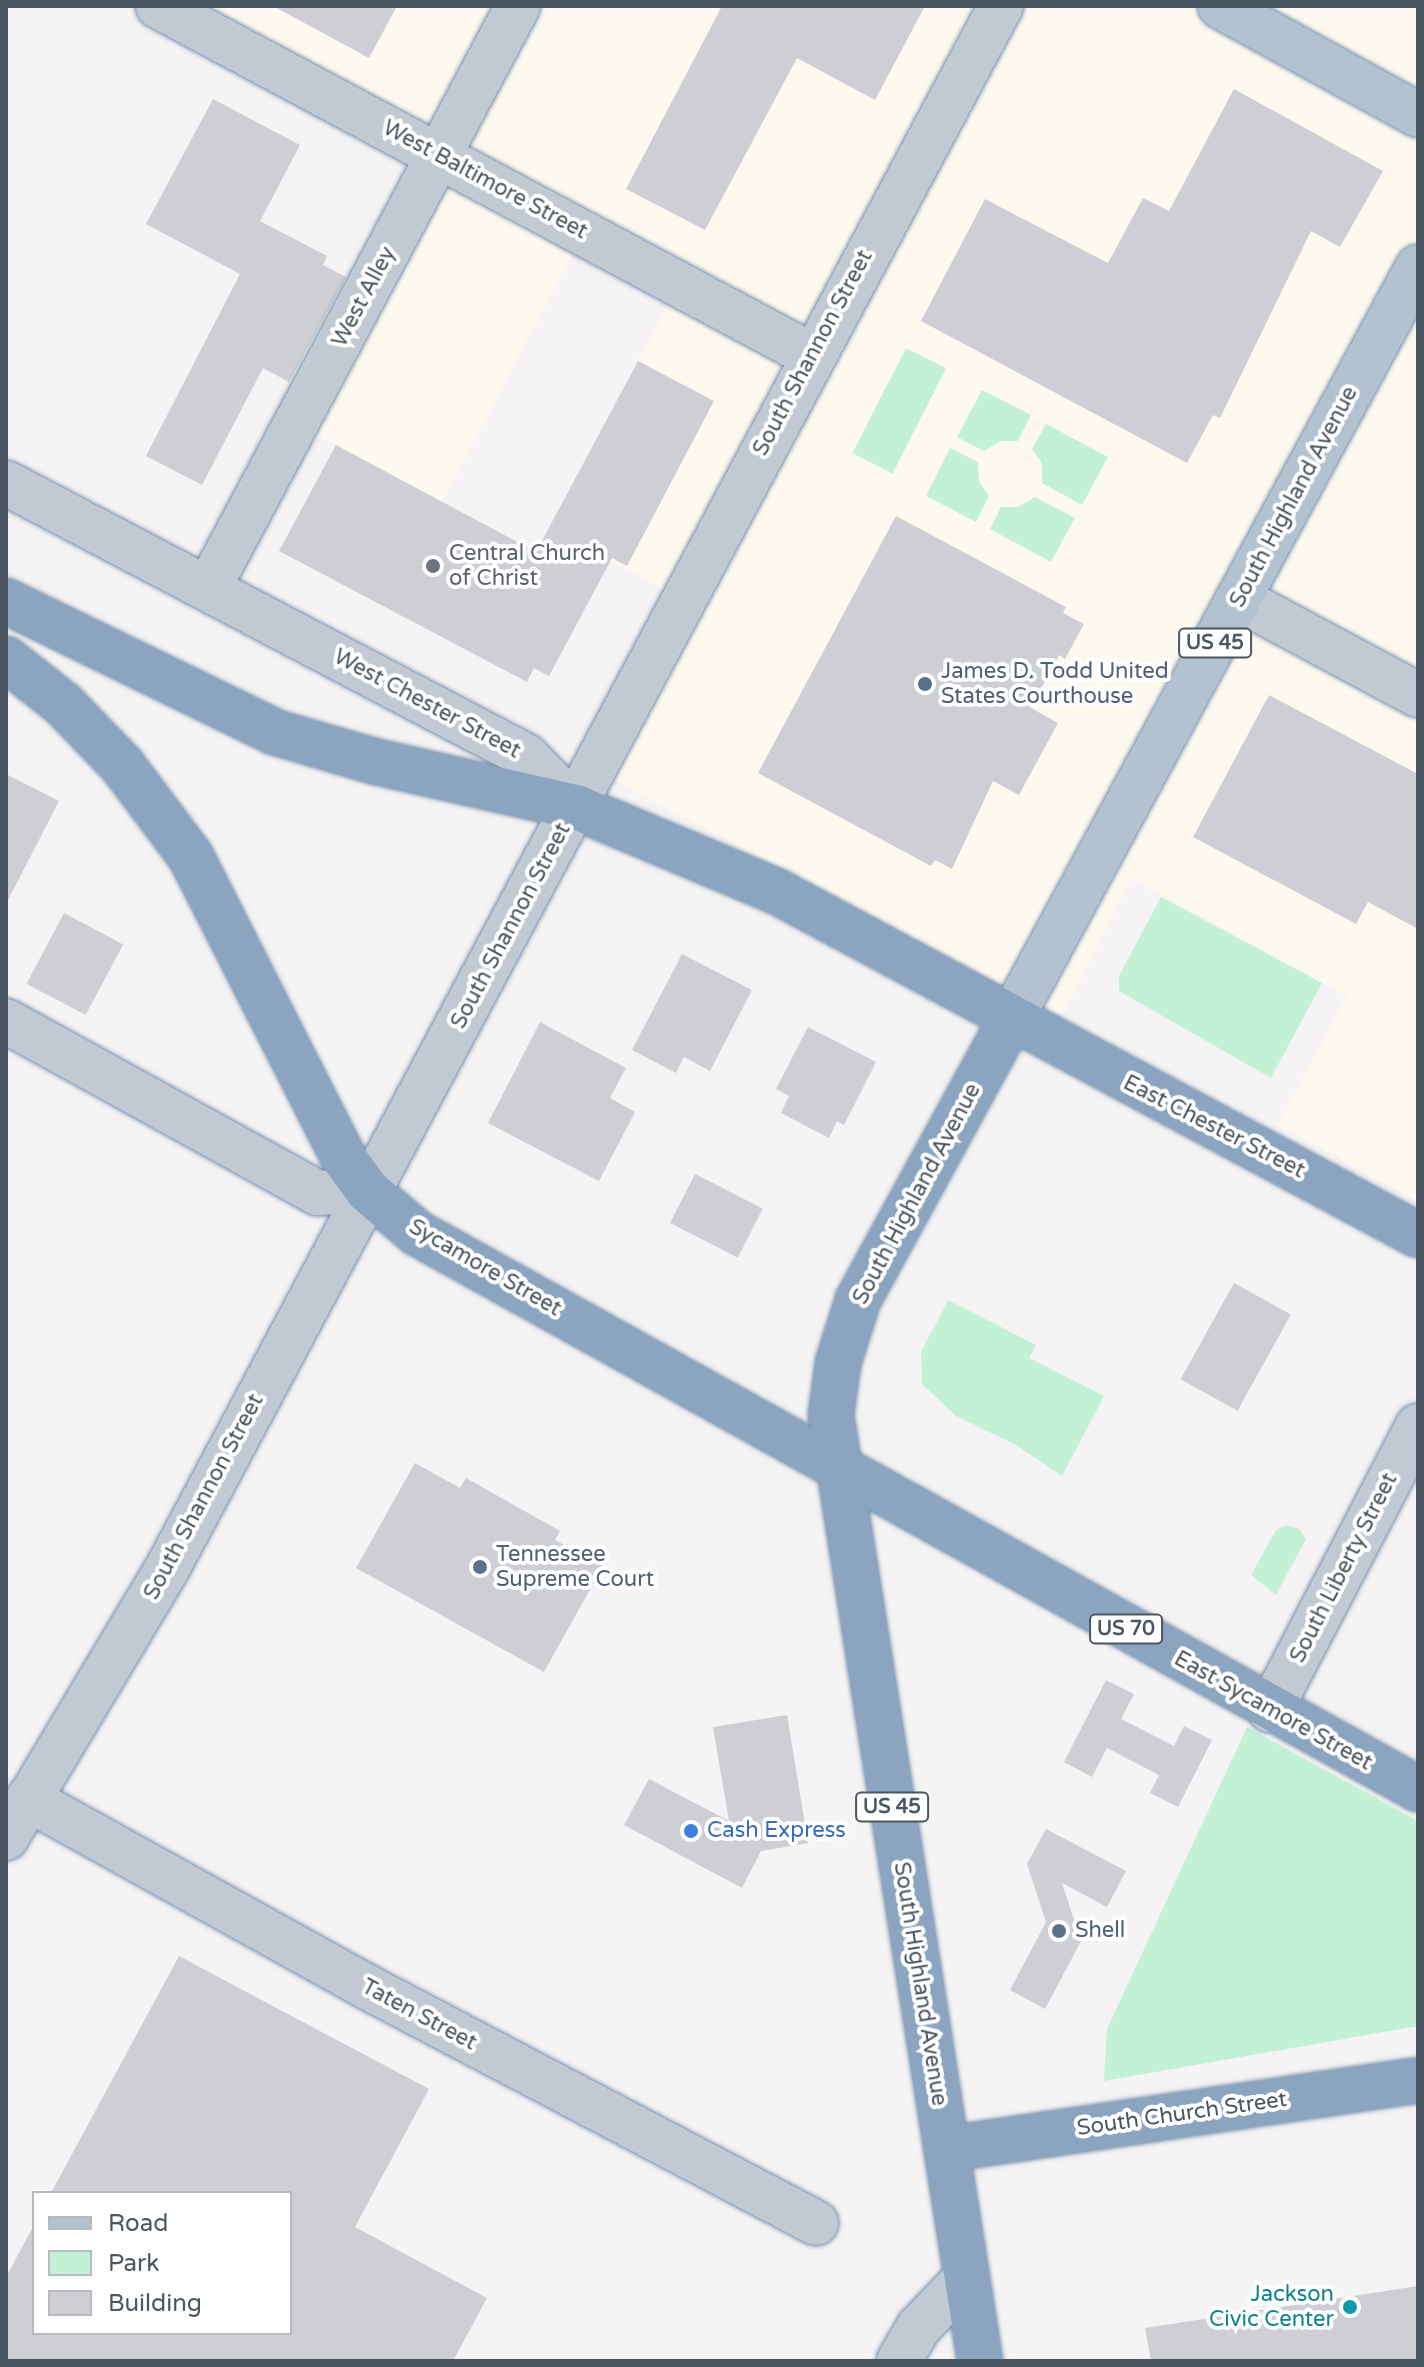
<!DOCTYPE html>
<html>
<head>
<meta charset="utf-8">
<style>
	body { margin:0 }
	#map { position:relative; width:1424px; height:2367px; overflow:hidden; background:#f5f3f3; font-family:"Varela Round",sans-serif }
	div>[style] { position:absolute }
	.commercial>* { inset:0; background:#fdf9ef }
	.green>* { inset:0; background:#c3f1d5; transform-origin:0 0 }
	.building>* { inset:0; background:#cdcfd5; transform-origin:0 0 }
	.roads { filter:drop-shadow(0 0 2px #7690ad) drop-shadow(0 0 2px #7690ad) }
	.minor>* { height:44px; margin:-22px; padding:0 22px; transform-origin:22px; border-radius:22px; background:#c1cad2 }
	.major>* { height:44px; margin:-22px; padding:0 22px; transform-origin:22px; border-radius:22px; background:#b3c2d1 }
	.highway>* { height:44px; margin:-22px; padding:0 22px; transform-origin:22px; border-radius:22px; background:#8ba5c1 }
	.dots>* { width:22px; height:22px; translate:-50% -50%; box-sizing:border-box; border:4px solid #fff; border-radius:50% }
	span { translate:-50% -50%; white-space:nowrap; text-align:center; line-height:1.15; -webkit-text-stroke:8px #fff; paint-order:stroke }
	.shield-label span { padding:2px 6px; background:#fff; border:2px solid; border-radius:6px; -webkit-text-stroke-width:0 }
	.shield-label { font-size:20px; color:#4a5661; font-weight:700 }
	.street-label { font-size:22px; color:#4a5661 }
	.worship-label { font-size:22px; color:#5b616d }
	.left { translate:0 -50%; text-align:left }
	.service-label { font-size:22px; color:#4e5e75 }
	.shop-label { font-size:22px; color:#366cbe }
	.culture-label { font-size:22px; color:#0d838f }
	.right { translate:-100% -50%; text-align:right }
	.frame { position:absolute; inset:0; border:8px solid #4a5661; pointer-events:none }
	.legend { position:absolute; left:32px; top:2191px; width:260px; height:144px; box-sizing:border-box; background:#fff; border:2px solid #b7bbc0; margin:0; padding:10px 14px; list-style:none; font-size:24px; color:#4a5661 }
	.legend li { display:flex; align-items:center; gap:16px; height:40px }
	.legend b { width:40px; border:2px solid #b7bbc0 }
</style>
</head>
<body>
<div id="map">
	<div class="commercial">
		<div style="clip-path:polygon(188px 6px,1418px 6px,1418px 1201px,1278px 1125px,1347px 996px,1131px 878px,1062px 1015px,613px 780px,689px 603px,549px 529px,684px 274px,588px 224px,442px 502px,310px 431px,451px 145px)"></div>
	</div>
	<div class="green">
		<div style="left:906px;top:348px;width:45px;height:118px;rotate:27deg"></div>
		<div style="clip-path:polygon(982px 390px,1031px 415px,1018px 441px,1001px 441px,984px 451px,957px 437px)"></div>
		<div style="clip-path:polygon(1046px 424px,1108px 457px,1082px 505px,1042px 483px,1042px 463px,1032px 449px)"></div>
		<div style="clip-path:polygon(950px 448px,978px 462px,979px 482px,989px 496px,976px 522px,926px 496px)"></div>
		<div style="clip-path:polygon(1035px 497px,1075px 518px,1051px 562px,990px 529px,1001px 507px,1018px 507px)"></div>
		<div style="clip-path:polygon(1161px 897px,1322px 983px,1271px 1078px,1119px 991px,1119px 976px)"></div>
		<div style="clip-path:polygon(948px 1300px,1036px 1345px,1029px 1358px,1104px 1396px,1062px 1476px,1016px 1445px,956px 1416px,922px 1384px,921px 1352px)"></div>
		<div style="clip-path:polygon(1287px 1525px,1299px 1529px,1306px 1539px,1276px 1595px,1251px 1575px,1276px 1530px)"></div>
		<div style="clip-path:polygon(1247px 1727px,1418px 1821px,1418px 2026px,1104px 2081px,1107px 2029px)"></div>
	</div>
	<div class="building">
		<div style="clip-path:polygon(273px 6px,397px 6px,369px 58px)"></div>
		<div style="clip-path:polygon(722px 6px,925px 6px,875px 100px,797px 58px,705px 230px,626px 189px)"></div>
		<div style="clip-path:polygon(1234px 89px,1383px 171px,1340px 247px,1311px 231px,1220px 418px,1213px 415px,1187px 463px,921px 321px,985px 199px,1108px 263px,1143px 198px,1169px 211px)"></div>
		<div style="clip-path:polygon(213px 99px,300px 145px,260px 221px,327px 256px,323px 265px,346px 277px,289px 382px,263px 368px,202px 485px,146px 456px,240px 274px,146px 224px)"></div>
		<div style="clip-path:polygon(638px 361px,714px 401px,627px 566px,612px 558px,549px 676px,534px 668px,527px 682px,279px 551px,336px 445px,536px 552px)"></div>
		<div style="clip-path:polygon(896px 516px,1066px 607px,1063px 613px,1084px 624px,1065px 659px,1059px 655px,1031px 708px,1058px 723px,1019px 795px,993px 781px,952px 869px,935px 860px,931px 866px,758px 773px)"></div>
		<div style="clip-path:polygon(1269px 695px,1418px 774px,1418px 929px,1368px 902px,1356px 924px,1193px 837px)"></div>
		<div style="clip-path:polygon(6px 774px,59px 801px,6px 904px)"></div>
		<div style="left:64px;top:913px;width:67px;height:80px;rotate:28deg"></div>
		<div style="clip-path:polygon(682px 954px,752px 990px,710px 1071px,684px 1057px,676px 1073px,632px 1050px)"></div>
		<div style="clip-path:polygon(540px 1022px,626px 1068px,610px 1098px,635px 1112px,599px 1181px,488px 1123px)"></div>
		<div style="clip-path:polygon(808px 1027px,876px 1062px,844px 1125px,837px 1121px,829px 1138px,781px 1113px,789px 1096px,776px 1089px)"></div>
		<div style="left:695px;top:1174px;width:76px;height:55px;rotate:27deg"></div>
		<div style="left:1234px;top:1283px;width:65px;height:110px;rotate:29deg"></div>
		<div style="clip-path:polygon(415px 1463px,460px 1488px,466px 1478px,560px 1531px,555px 1540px,603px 1566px,544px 1672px,356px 1568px)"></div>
		<div style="clip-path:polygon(1106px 1680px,1134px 1694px,1121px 1719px,1174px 1746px,1184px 1726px,1212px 1740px,1178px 1807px,1150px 1793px,1159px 1775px,1107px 1748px,1092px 1777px,1064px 1762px)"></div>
		<div style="clip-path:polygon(787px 1715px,808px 1843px,761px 1851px,742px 1888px,624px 1825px,649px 1779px,729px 1821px,713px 1727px)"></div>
		<div style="clip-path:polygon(1046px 1829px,1126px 1871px,1107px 1907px,1062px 1883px,1081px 1941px,1045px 2009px,1010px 1990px,1046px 1922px,1027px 1864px)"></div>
		<div style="clip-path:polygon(179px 1956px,429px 2089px,355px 2227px,487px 2298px,453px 2361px,6px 2361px,6px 2277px,34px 2225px,34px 2333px,290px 2333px,290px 2193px,51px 2193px)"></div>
		<div style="clip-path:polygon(1418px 2286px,1418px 2361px,1151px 2361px,1145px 2328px)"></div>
	</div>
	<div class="roads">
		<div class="minor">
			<div style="left:158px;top:6px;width:740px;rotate:28.12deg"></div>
			<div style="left:6px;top:483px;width:587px;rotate:27.7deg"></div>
			<div style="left:526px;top:756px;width:71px;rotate:45.6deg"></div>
			<div style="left:209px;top:587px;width:658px;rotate:-61.99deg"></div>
			<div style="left:1239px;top:599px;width:203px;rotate:28.2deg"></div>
			<div style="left:6px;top:1021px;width:356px;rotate:28.9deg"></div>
			<div style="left:318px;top:1193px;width:50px;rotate:-2.3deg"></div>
			<div style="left:1270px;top:1710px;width:320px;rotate:-62.5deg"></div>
			<div style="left:28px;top:1799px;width:390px;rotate:29deg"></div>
			<div style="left:369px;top:1988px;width:505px;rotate:27.73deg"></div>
			<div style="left:6px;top:1838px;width:313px;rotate:-59.1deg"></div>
			<div style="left:167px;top:1569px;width:1772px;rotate:-61.92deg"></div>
			<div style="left:899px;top:2361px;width:39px;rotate:-60deg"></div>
			<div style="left:919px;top:2327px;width:69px;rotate:-46.2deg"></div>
		</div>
		<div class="major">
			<div style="left:1220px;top:6px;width:226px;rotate:28.8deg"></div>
			<div style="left:1011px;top:1019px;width:855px;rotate:-61.58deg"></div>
		</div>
		<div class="highway">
			<div style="left:6px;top:601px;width:298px;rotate:26deg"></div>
			<div style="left:274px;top:732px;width:103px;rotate:16.3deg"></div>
			<div style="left:373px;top:761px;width:208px;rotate:12.8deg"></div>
			<div style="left:576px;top:807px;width:219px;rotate:22.8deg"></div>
			<div style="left:778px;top:892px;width:726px;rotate:28.19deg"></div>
			<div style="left:6px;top:659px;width:73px;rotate:38.3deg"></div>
			<div style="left:63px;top:704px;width:85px;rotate:46deg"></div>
			<div style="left:122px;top:765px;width:115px;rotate:53.1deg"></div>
			<div style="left:191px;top:857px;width:336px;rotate:63.1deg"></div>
			<div style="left:343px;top:1157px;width:42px;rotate:53.7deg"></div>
			<div style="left:368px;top:1191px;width:65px;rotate:40.6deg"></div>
			<div style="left:417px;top:1233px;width:1145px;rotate:29.05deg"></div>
			<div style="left:947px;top:2149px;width:476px;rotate:-8.3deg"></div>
			<div style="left:980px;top:2361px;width:958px;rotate:-98.95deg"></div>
			<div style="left:831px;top:1415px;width:52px;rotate:-82.3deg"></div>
			<div style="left:838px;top:1363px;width:66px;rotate:-72.4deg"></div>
			<div style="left:858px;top:1300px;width:320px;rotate:-61.4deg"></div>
		</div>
	</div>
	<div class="dots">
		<div style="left:433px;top:566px;background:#6b7280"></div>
		<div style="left:925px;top:684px;background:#5c6f8a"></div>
		<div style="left:480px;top:1567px;background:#5c6f8a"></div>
		<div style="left:691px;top:1831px;background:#3f7fe0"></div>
		<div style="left:1059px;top:1931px;background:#5c6f8a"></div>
		<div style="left:1350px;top:2307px;background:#0f9aa8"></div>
	</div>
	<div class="shield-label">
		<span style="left:1215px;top:643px">US 45</span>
		<span style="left:1126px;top:1629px">US 70</span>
		<span style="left:892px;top:1807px">US 45</span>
	</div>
	<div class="street-label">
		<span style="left:485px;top:180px;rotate:28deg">West Baltimore Street</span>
		<span style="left:364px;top:297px;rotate:-62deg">West Alley</span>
		<span style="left:813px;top:353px;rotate:-62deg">South Shannon Street</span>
		<span style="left:1294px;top:497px;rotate:-62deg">South Highland Avenue</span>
		<span style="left:427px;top:704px;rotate:28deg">West Chester Street</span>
		<span style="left:511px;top:926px;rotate:-62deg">South Shannon Street</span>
		<span style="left:1214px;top:1127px;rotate:27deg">East Chester Street</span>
		<span style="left:917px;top:1194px;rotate:-62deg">South Highland Avenue</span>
		<span style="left:485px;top:1268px;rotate:30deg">Sycamore Street</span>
		<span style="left:204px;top:1497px;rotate:-62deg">South Shannon Street</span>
		<span style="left:1344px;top:1568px;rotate:-63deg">South Liberty Street</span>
		<span style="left:1273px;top:1711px;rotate:29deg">East Sycamore Street</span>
		<span style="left:920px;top:1984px;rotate:81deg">South Highland Avenue</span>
		<span style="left:419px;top:2015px;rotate:28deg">Taten Street</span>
		<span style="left:1182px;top:2114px;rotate:-8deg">South Church Street</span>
	</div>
	<div class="worship-label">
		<span class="left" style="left:449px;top:566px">Central Church<br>of Christ</span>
	</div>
	<div class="service-label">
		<span class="left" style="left:941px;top:684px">James D. Todd United<br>States Courthouse</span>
		<span class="left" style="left:496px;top:1567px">Tennessee<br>Supreme Court</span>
		<span class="left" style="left:1075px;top:1931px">Shell</span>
	</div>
	<div class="shop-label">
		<span class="left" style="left:707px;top:1831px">Cash Express</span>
	</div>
	<div class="culture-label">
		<span class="right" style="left:1334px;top:2307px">Jackson<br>Civic Center</span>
	</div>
	<div class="frame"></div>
	<ul class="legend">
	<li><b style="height:10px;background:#b3c2d1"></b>Road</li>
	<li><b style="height:22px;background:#c3f1d5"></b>Park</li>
	<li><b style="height:22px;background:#cdcfd5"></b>Building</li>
	</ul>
</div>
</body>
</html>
